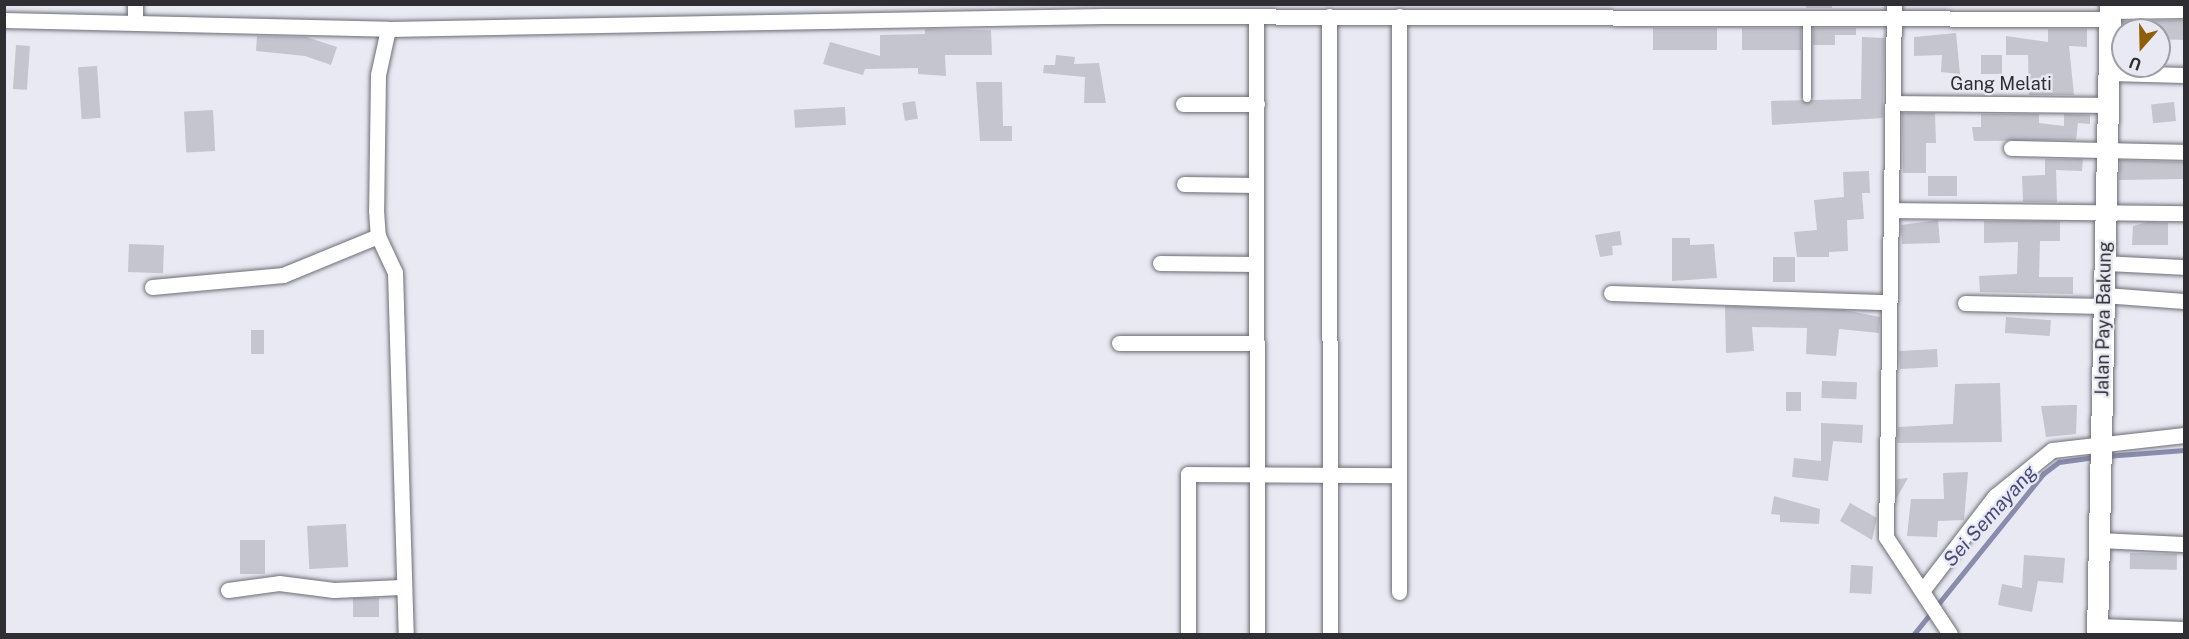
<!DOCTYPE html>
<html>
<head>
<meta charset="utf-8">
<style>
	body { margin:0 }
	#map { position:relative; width:2189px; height:639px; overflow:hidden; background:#e8e9f2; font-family:"Public Sans",sans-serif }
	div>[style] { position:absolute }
	.stream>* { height:4.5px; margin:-2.25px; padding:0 2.25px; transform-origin:2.25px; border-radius:2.25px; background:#8a8cad }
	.building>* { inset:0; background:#c4c5ce; transform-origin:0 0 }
	.roads { filter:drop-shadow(0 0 2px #6c6d75) drop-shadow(0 0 2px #6c6d75) }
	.service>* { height:8px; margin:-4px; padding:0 4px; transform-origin:4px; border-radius:4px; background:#fff }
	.minor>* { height:15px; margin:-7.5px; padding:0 7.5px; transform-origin:7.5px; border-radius:7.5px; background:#fff }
	.secondary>* { height:21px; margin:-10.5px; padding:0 10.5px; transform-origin:10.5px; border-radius:10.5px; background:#fff }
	span { translate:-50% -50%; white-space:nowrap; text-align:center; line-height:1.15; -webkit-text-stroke:4.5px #e8e9f2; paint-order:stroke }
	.street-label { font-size:18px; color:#2f2f33 }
	.water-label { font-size:20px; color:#494a7a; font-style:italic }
	.frame { position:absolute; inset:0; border:6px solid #2f2f33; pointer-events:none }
	.north { position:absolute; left:2111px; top:18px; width:60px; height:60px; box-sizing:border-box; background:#e8e9f2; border:2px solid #9e9fa6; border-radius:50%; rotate:200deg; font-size:16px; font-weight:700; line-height:24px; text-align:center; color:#2f2f33 }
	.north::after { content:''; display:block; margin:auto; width:21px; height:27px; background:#8e5f07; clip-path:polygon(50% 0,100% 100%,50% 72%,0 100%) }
</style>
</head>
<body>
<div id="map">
	<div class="stream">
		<div style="left:2106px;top:456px;width:78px;rotate:-4.4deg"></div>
		<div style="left:1914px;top:634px;width:206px;rotate:-51.1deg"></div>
		<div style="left:2043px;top:474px;width:20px;rotate:-37deg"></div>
		<div style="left:2059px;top:462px;width:36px;rotate:-8deg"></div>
	</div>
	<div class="building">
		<div style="left:1806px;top:4px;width:26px;height:4px"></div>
		<div style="clip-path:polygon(2184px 20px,2184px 40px,2159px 39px,2159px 30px,2122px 30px,2122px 21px)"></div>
		<div style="left:1653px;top:28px;width:64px;height:22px"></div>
		<div style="left:1742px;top:28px;width:59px;height:22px"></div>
		<div style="clip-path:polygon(1813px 28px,1856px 28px,1856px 35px,1835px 35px,1835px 45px,1813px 45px)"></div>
		<div style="clip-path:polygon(925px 29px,991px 30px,992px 55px,945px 55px,946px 76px,918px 74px,918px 68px,865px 69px,863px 75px,823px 64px,830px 42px,880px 56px,880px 35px,925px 34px)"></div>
		<div style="clip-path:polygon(2048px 29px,2087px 29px,2087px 47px,2069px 46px,2074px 95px,2029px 95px,2028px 55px,2006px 55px,2006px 36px,2048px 42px)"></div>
		<div style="clip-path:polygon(1956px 33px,1960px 74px,1941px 72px,1942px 55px,1914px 56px,1914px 37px)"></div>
		<div style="clip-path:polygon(257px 36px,306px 37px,337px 47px,331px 65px,305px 56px,256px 51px)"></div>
		<div style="clip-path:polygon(1862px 37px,1884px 38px,1883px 118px,1772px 125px,1771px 101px,1861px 99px)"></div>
		<div style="left:16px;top:45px;width:14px;height:44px;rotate:4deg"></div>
		<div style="clip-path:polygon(1056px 55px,1075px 57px,1074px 64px,1099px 63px,1106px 103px,1084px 103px,1085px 77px,1043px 73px,1044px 65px,1055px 65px)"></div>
		<div style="left:1981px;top:55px;width:21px;height:19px"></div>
		<div style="left:97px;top:66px;width:52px;height:19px;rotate:86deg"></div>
		<div style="clip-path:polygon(976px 82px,1002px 82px,1003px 126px,1012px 126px,1012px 141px,980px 141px)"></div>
		<div style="left:915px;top:101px;width:18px;height:13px;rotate:81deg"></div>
		<div style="left:2174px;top:102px;width:19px;height:23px;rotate:84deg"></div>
		<div style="left:845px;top:107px;width:18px;height:51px;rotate:87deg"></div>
		<div style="left:213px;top:110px;width:41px;height:29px;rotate:87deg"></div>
		<div style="clip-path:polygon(1902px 113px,1935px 113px,1936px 143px,1926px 143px,1926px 173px,1903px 173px)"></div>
		<div style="clip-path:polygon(1981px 114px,2039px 114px,2039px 123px,2064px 126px,2064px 114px,2090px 115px,2090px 124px,2078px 123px,2076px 140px,1974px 141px,1972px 127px,1981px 127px)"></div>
		<div style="clip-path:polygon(2045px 159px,2083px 159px,2082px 171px,2056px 170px,2057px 202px,2023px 202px,2022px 176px,2045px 175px)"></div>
		<div style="clip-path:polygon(2120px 160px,2184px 162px,2184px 179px,2119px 180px)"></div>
		<div style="clip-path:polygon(1869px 171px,1870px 193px,1862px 193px,1864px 219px,1847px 220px,1848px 251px,1829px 252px,1829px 257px,1797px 257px,1794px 232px,1817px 230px,1814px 200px,1844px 197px,1843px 172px)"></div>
		<div style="left:1928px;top:176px;width:29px;height:20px"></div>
		<div style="clip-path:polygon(1938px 220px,1940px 243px,1902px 244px,1901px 225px)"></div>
		<div style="clip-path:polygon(1984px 221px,2060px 221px,2060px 241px,2040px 241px,2039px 277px,2073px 277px,2073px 294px,1980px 292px,1979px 276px,2017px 274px,2018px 242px,1984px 243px)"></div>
		<div style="clip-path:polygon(2148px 222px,2168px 223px,2168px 245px,2132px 245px,2133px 226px)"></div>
		<div style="clip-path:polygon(1620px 231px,1622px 245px,1612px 246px,1613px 255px,1600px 257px,1595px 235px)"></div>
		<div style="clip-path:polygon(1672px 238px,1690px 238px,1690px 245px,1714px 244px,1717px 278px,1672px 281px)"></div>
		<div style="left:129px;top:244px;width:35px;height:28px;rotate:2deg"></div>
		<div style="left:1773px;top:257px;width:22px;height:25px"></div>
		<div style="clip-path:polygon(1725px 306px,1844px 310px,1880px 317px,1879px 333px,1839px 329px,1836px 356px,1806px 354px,1807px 328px,1752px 327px,1754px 351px,1726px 353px)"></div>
		<div style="left:2006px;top:317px;width:45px;height:16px;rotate:4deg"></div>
		<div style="left:251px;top:330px;width:13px;height:24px"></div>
		<div style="left:1937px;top:349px;width:18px;height:38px;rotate:87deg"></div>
		<div style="left:1822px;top:381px;width:35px;height:17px;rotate:2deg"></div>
		<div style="clip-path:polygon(2000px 383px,2002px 442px,1897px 443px,1898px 427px,1953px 424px,1955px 384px)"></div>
		<div style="left:1786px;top:392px;width:15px;height:19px"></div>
		<div style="clip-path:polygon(2072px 405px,2077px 405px,2076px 434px,2046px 437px,2041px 406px)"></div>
		<div style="clip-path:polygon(1821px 423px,1863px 425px,1862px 443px,1833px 441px,1828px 481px,1792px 477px,1794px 458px,1821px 461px)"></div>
		<div style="clip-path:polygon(1968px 472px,1964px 520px,1938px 521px,1937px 537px,1907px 536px,1911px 499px,1944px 499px,1943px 473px)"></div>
		<div style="clip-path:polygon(1908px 478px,1896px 499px,1897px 479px)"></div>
		<div style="clip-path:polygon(1774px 496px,1820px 509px,1819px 524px,1780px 522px,1780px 515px,1771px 514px)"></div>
		<div style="clip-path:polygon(1850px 503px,1877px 518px,1872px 540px,1840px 521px)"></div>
		<div style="left:346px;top:524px;width:43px;height:39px;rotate:87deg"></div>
		<div style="left:240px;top:540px;width:25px;height:34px"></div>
		<div style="left:2130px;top:553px;width:47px;height:16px;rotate:1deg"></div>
		<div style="clip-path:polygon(2024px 555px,2065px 558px,2063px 583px,2038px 581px,2032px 612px,1998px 605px,2002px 584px,2022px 588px)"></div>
		<div style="left:1851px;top:565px;width:22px;height:28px;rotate:3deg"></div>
		<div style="left:379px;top:598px;width:19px;height:26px;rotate:90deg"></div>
	</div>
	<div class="roads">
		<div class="service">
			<div style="left:1807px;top:98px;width:80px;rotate:-90deg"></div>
		</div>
		<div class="minor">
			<div style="left:135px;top:4px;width:19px;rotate:90deg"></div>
			<div style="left:1894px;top:4px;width:533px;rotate:90.86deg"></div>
			<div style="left:1886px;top:537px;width:116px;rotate:56.6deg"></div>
			<div style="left:2110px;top:11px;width:74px;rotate:-0.8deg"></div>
			<div style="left:1256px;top:16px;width:618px;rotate:89.91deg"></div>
			<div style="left:1329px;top:16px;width:618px;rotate:89.91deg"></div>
			<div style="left:1399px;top:16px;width:576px;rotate:90deg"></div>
			<div style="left:4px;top:20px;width:384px;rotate:1.3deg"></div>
			<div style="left:388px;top:29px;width:716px;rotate:-1.04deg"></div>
			<div style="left:1104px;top:16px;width:1006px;rotate:0.17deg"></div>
			<div style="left:388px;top:29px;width:47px;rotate:102.3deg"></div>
			<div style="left:378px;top:75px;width:135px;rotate:90.8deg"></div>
			<div style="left:376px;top:210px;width:26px;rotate:86deg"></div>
			<div style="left:378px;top:236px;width:40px;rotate:65deg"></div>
			<div style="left:395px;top:272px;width:362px;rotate:88.3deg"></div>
			<div style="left:2109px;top:73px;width:75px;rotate:1.5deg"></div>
			<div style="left:1894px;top:103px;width:214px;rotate:0.5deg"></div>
			<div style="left:1183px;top:104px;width:74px"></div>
			<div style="left:2011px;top:148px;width:173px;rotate:1.3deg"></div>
			<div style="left:1184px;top:184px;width:72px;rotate:0.8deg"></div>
			<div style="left:1892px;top:210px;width:292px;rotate:0.6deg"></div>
			<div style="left:1160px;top:263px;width:96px;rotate:0.6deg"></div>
			<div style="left:2105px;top:263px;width:79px;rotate:2.9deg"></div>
			<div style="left:152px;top:287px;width:132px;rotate:-5.2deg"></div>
			<div style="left:283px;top:275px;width:103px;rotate:-22.3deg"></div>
			<div style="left:1611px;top:293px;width:277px;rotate:1.9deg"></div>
			<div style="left:2104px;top:295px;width:80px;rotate:4.3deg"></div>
			<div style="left:1965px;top:303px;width:139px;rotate:1.2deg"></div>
			<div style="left:1119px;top:343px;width:138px"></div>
			<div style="left:2099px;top:540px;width:84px;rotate:2.7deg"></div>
			<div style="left:228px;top:590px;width:51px;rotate:-7.8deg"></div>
			<div style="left:279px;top:583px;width:55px;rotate:7.3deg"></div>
			<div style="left:334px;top:590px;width:67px;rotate:-2.6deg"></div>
			<div style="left:1922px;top:591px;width:120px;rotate:-52.5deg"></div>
			<div style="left:1995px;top:496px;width:73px;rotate:-38.9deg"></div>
			<div style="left:2052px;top:450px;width:133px;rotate:-6.5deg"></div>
			<div style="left:2098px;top:626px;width:86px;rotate:2deg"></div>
			<div style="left:1188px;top:634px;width:160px;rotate:-90deg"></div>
			<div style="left:1188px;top:474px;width:211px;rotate:0.3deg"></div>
		</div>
		<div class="secondary">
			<div style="left:2097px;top:634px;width:630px;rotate:-88.82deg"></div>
		</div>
	</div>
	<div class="street-label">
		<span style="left:2001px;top:84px">Gang Melati</span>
		<span style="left:2104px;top:319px;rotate:-89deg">Jalan Paya Bakung</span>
	</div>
	<div class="water-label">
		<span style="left:1990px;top:516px;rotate:-48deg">Sei Semayang</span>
	</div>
	<div class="frame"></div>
	<div class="north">U</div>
</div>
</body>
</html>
